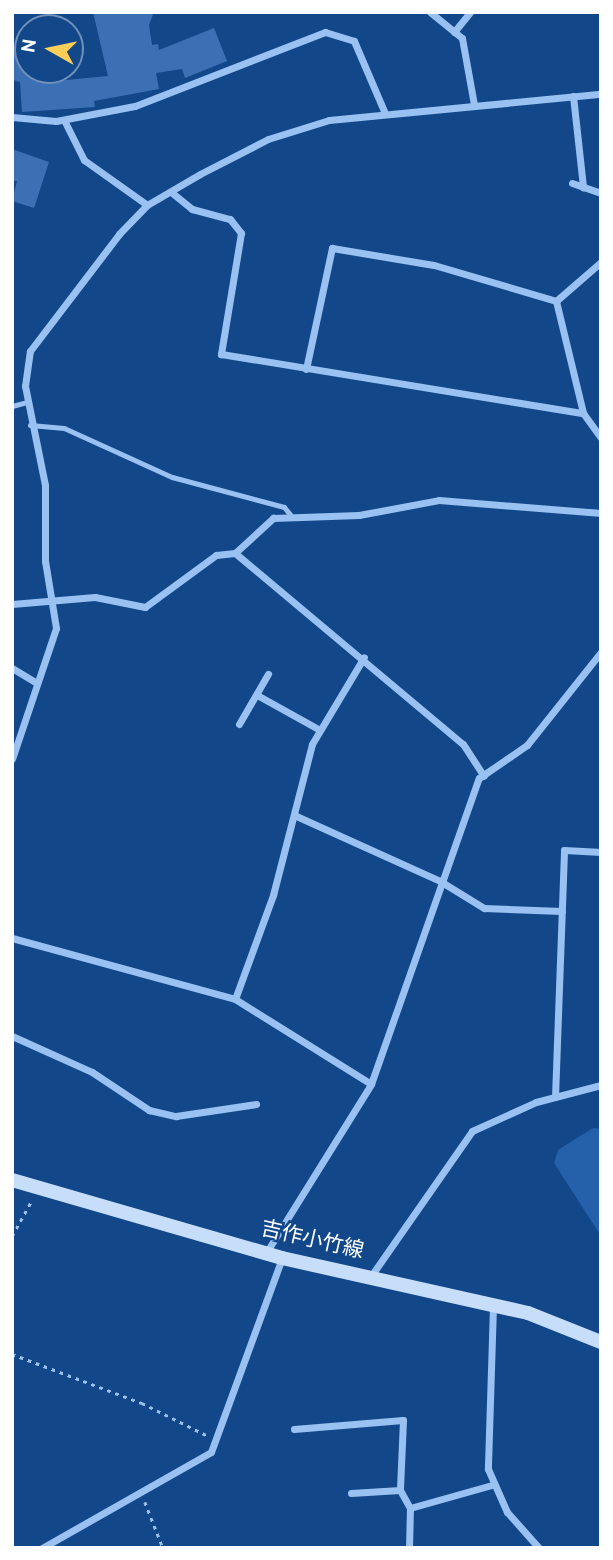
<!DOCTYPE html>
<html>
<head>
<meta charset="utf-8">
<style>
	body { margin:0 }
	#map { position:relative; width:613px; height:1560px; overflow:hidden; background:#12478a; font-family:Overpass,"Noto Sans JP",sans-serif }
	div>[style] { position:absolute }
	.green>* { inset:0; background:#2461aa }
	.building>* { inset:0; background:#3b71b4 }
	.path>* { height:2.5px; margin-top:-1.25px; transform-origin:0; background:repeating-linear-gradient(90deg,#99c1f1 0 3.5px,transparent 0 8.5px) }
	.service>* { height:5px; margin:-2.5px; padding:0 2.5px; transform-origin:2.5px; border-radius:2.5px; background:#99c1f1 }
	.minor>* { height:7px; margin:-3.5px; padding:0 3.5px; transform-origin:3.5px; border-radius:3.5px; background:#99c1f1 }
	.secondary>* { height:14px; margin:-7px; padding:0 7px; transform-origin:7px; border-radius:7px; background:#c7defb }
	span { translate:-50% -50%; white-space:nowrap; text-align:center; line-height:1.15; -webkit-text-stroke:5px #12478a; paint-order:stroke }
	.street-label { font-size:21px; color:#fff }
	.frame { position:absolute; inset:0; border:14px solid #fff; pointer-events:none }
	.north { position:absolute; left:14px; top:14px; width:70px; height:70px; box-sizing:border-box; background:#12478a; border:2px solid #7191b9; border-radius:50%; rotate:279deg; font-size:19px; font-weight:700; line-height:28px; text-align:center; color:#fff }
	.north::after { content:''; display:block; margin:auto; width:24px; height:32px; background:#ffce59; clip-path:polygon(50% 0,100% 100%,50% 72%,0 100%) }
</style>
</head>
<body>
<div id="map">
	<div class="green">
		<div style="clip-path:polygon(593px 1128px,601px 1129px,601px 1236px,554px 1163px,558px 1150px)"></div>
	</div>
	<div class="building">
		<div style="clip-path:polygon(93px 12px,154px 12px,149px 25px,152px 45px,158px 44px,159px 50px,214px 28px,227px 61px,185px 78px,182px 69px,156px 73px,159px 89px,94px 101px,95px 107px,22px 112px,20px 82px,12px 80px,12px 51px,28px 56px,28px 70px,46px 70px,46px 82px,108px 76px)"></div>
		<div style="clip-path:polygon(12px 149px,49px 162px,34px 208px,12px 201px,17px 181px,12px 181px)"></div>
	</div>
	<div class="path">
		<div style="left:12px;top:1236px;width:39px;rotate:-61deg"></div>
		<div style="left:12px;top:1354px;width:139px;rotate:20.7deg"></div>
		<div style="left:142px;top:1403px;width:72px;rotate:26.6deg"></div>
		<div style="left:145px;top:1502px;width:49px;rotate:68.6deg"></div>
	</div>
	<div class="service">
		<div style="left:12px;top:406px;width:16px;rotate:-15deg"></div>
		<div style="left:30px;top:425px;width:34px;rotate:5deg"></div>
		<div style="left:64px;top:428px;width:119px;rotate:24.4deg"></div>
		<div style="left:172px;top:477px;width:116px;rotate:15deg"></div>
		<div style="left:284px;top:507px;width:14px;rotate:51deg"></div>
	</div>
	<div class="minor">
		<div style="left:430px;top:12px;width:41px;rotate:39.1deg"></div>
		<div style="left:462px;top:38px;width:68px;rotate:79.8deg"></div>
		<div style="left:454px;top:32px;width:26px;rotate:-51deg"></div>
		<div style="left:573px;top:96px;width:92px;rotate:83.7deg"></div>
		<div style="left:12px;top:117px;width:44px;rotate:5.2deg"></div>
		<div style="left:56px;top:121px;width:80px;rotate:-10.8deg"></div>
		<div style="left:135px;top:106px;width:204px;rotate:-21.3deg"></div>
		<div style="left:325px;top:32px;width:30px;rotate:17deg"></div>
		<div style="left:354px;top:41px;width:76px;rotate:66.8deg"></div>
		<div style="left:64px;top:120px;width:45px;rotate:63.4deg"></div>
		<div style="left:84px;top:160px;width:77px;rotate:35.5deg"></div>
		<div style="left:572px;top:183px;width:31px;rotate:19deg"></div>
		<div style="left:171px;top:192px;width:27px;rotate:39deg"></div>
		<div style="left:192px;top:209px;width:39px;rotate:15deg"></div>
		<div style="left:230px;top:219px;width:18px;rotate:52deg"></div>
		<div style="left:241px;top:233px;width:123px;rotate:99.4deg"></div>
		<div style="left:221px;top:354px;width:367px;rotate:9.3deg"></div>
		<div style="left:556px;top:301px;width:115px;rotate:76.4deg"></div>
		<div style="left:583px;top:413px;width:31px;rotate:54deg"></div>
		<div style="left:556px;top:301px;width:60px;rotate:-40.9deg"></div>
		<div style="left:306px;top:369px;width:124px;rotate:-77.9deg"></div>
		<div style="left:332px;top:248px;width:103px;rotate:9.5deg"></div>
		<div style="left:434px;top:265px;width:127px;rotate:16.4deg"></div>
		<div style="left:235px;top:553px;width:297px;rotate:40deg"></div>
		<div style="left:463px;top:744px;width:38px;rotate:57deg"></div>
		<div style="left:12px;top:604px;width:83px;rotate:-4.8deg"></div>
		<div style="left:95px;top:597px;width:51px;rotate:11.3deg"></div>
		<div style="left:145px;top:607px;width:88px;rotate:-36.2deg"></div>
		<div style="left:216px;top:555px;width:19px;rotate:-6deg"></div>
		<div style="left:235px;top:553px;width:52px;rotate:-42.6deg"></div>
		<div style="left:273px;top:518px;width:86px;rotate:-2deg"></div>
		<div style="left:359px;top:515px;width:81px;rotate:-10.6deg"></div>
		<div style="left:439px;top:500px;width:163px;rotate:4.6deg"></div>
		<div style="left:12px;top:668px;width:26px;rotate:31deg"></div>
		<div style="left:257px;top:695px;width:70px;rotate:29.1deg"></div>
		<div style="left:239px;top:724px;width:58px;rotate:-59.9deg"></div>
		<div style="left:12px;top:759px;width:138px;rotate:-71.4deg"></div>
		<div style="left:56px;top:628px;width:68px;rotate:-99.3deg"></div>
		<div style="left:45px;top:561px;width:76px;rotate:-90deg"></div>
		<div style="left:45px;top:485px;width:101px;rotate:-101.4deg"></div>
		<div style="left:25px;top:386px;width:35px;rotate:-82deg"></div>
		<div style="left:30px;top:351px;width:147px;rotate:-52.7deg"></div>
		<div style="left:119px;top:234px;width:40px;rotate:-46deg"></div>
		<div style="left:147px;top:205px;width:61px;rotate:-30.3deg"></div>
		<div style="left:200px;top:174px;width:76px;rotate:-27.2deg"></div>
		<div style="left:268px;top:139px;width:64px;rotate:-17.3deg"></div>
		<div style="left:329px;top:120px;width:273px;rotate:-5.5deg"></div>
		<div style="left:294px;top:815px;width:160px;rotate:24.3deg"></div>
		<div style="left:440px;top:881px;width:52px;rotate:31.5deg"></div>
		<div style="left:484px;top:908px;width:78px;rotate:2.2deg"></div>
		<div style="left:12px;top:938px;width:231px;rotate:15.3deg"></div>
		<div style="left:235px;top:999px;width:160px;rotate:32deg"></div>
		<div style="left:235px;top:999px;width:111px;rotate:-69.9deg"></div>
		<div style="left:273px;top:895px;width:156px;rotate:-75.5deg"></div>
		<div style="left:312px;top:744px;width:101px;rotate:-59.1deg"></div>
		<div style="left:12px;top:1036px;width:88px;rotate:24.2deg"></div>
		<div style="left:92px;top:1072px;width:69px;rotate:33.7deg"></div>
		<div style="left:149px;top:1110px;width:28px;rotate:13deg"></div>
		<div style="left:176px;top:1116px;width:81px;rotate:-8.5deg"></div>
		<div style="left:555px;top:1097px;width:247px;rotate:-87.9deg"></div>
		<div style="left:564px;top:850px;width:37px;rotate:3deg"></div>
		<div style="left:266px;top:1253px;width:199px;rotate:-58.1deg"></div>
		<div style="left:371px;top:1084px;width:324px;rotate:-70.6deg"></div>
		<div style="left:479px;top:778px;width:58px;rotate:-34.5deg"></div>
		<div style="left:527px;top:745px;width:119px;rotate:-51.5deg"></div>
		<div style="left:371px;top:1276px;width:177px;rotate:-55.1deg"></div>
		<div style="left:472px;top:1131px;width:70px;rotate:-24.4deg"></div>
		<div style="left:536px;top:1102px;width:67px;rotate:-14.7deg"></div>
		<div style="left:493px;top:1306px;width:163px;rotate:91.8deg"></div>
		<div style="left:488px;top:1469px;width:47px;rotate:66.2deg"></div>
		<div style="left:507px;top:1512px;width:48px;rotate:48.4deg"></div>
		<div style="left:294px;top:1429px;width:109px;rotate:-4.7deg"></div>
		<div style="left:403px;top:1420px;width:70px;rotate:92.5deg"></div>
		<div style="left:400px;top:1490px;width:21px;rotate:61deg"></div>
		<div style="left:410px;top:1508px;width:85px;rotate:-15.7deg"></div>
		<div style="left:351px;top:1493px;width:49px;rotate:-3.5deg"></div>
		<div style="left:42px;top:1548px;width:194px;rotate:-29.6deg"></div>
		<div style="left:211px;top:1452px;width:207px;rotate:-69.9deg"></div>
		<div style="left:409px;top:1548px;width:40px;rotate:-88.6deg"></div>
	</div>
	<div class="secondary">
		<div style="left:12px;top:1180px;width:281px;rotate:16.1deg"></div>
		<div style="left:282px;top:1258px;width:252px;rotate:12.6deg"></div>
		<div style="left:528px;top:1313px;width:79px;rotate:21.7deg"></div>
	</div>
	<div class="street-label">
		<span style="left:312px;top:1241px;rotate:13deg">吉作小竹線</span>
	</div>
	<div class="frame"></div>
	<div class="north">N</div>
</div>
</body>
</html>
